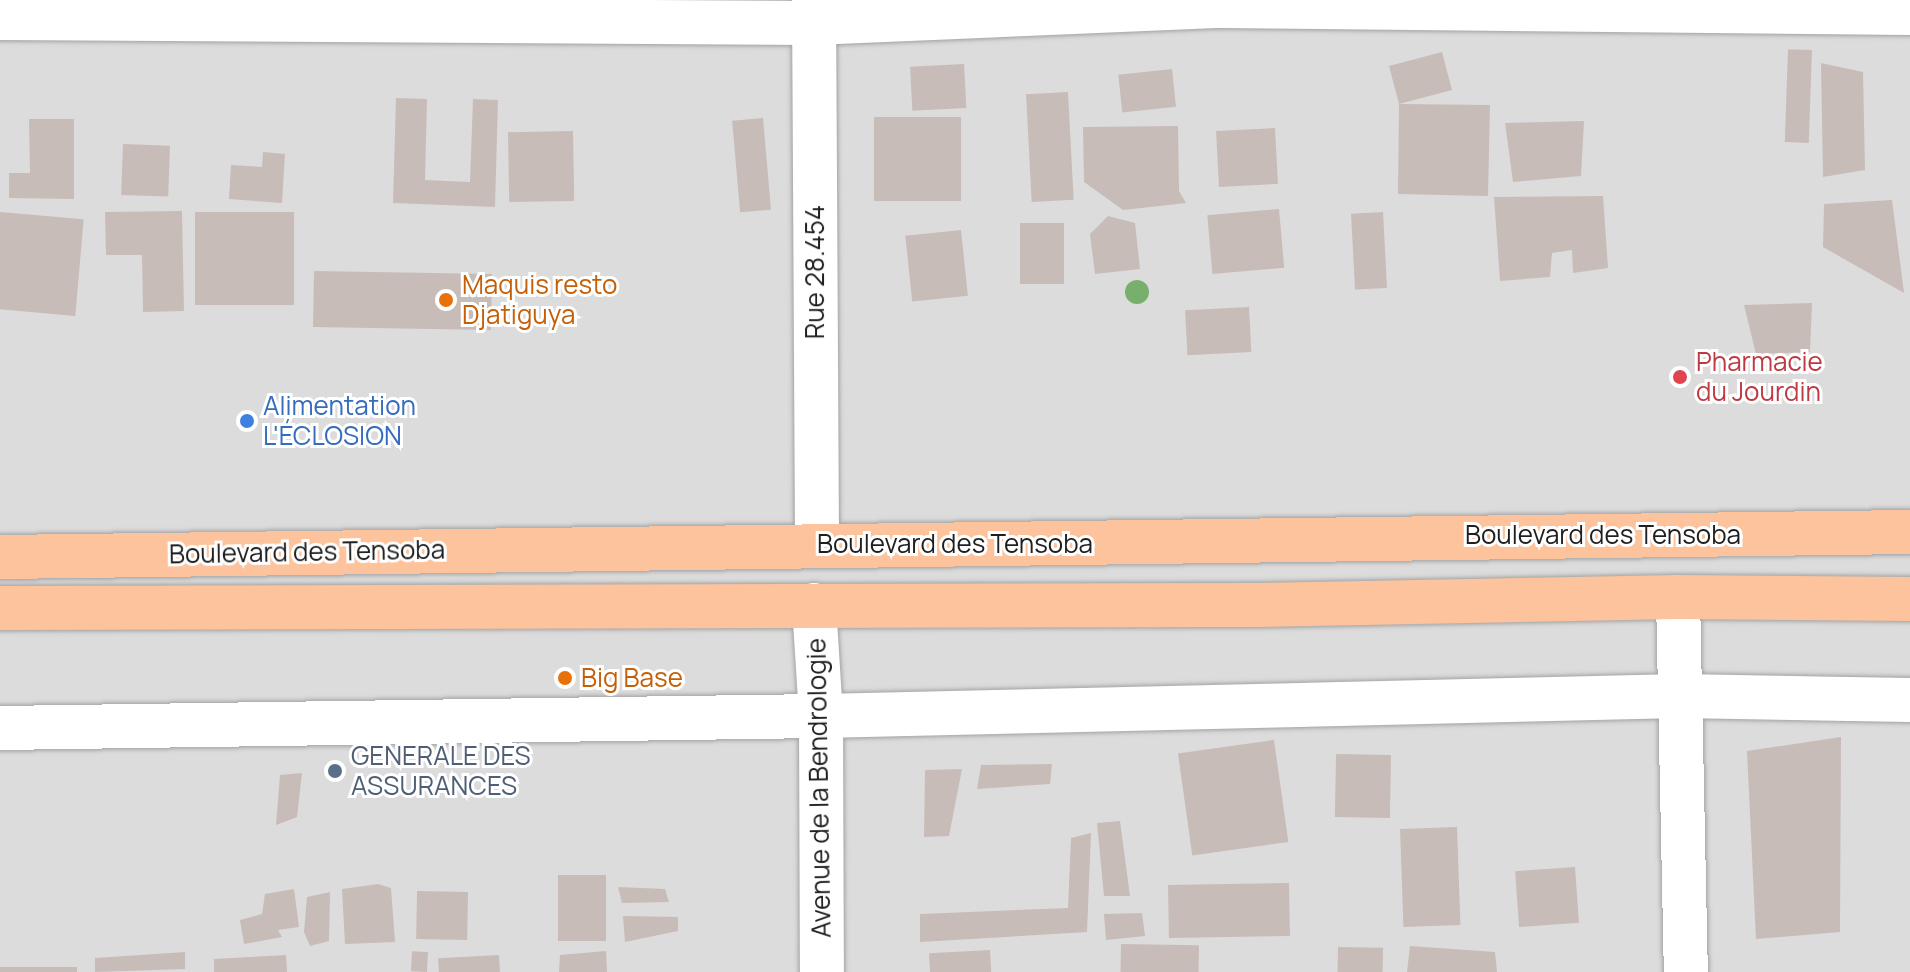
<!DOCTYPE html>
<html>
<head>
<meta charset="utf-8">
<style>
	body { margin:0 }
	#map { position:relative; width:1910px; height:972px; overflow:hidden; background:#f0eae5; font-family:Manrope,sans-serif }
	div>[style] { position:absolute }
	.residential>* { inset:0; background:#dddcdc; transform-origin:0 0 }
	.building>* { inset:0; background:#c7bcb8; transform-origin:0 0 }
	.roads { filter:drop-shadow(0 0 2px #a3a3a3) drop-shadow(0 0 2px #a3a3a3) }
	.minor>* { height:44px; margin:-22px; padding:0 22px; transform-origin:22px; border-radius:22px; background:#fff }
	.primary>* { height:44px; margin:-22px; padding:0 22px; transform-origin:22px; border-radius:22px; background:#fdc39d }
	.trees>* { width:24px; height:24px; margin:-12px; border-radius:50%; background:#78af6d }
	.dots>* { width:22px; height:22px; translate:-50% -50%; box-sizing:border-box; border:4px solid #fff; border-radius:50% }
	span { translate:-50% -50%; white-space:nowrap; text-align:center; line-height:1.15; -webkit-text-stroke:6px #fff; paint-order:stroke }
	.street-label { font-size:26px; color:#1f1f1f }
	.food-label { font-size:26px; color:#c56008 }
	.left { translate:0 -50%; text-align:left }
	.health-label { font-size:26px; color:#be3a42 }
	.shop-label { font-size:26px; color:#366cbe }
	.service-label { font-size:26px; color:#4e5e75 }
</style>
</head>
<body>
<div id="map">
	<div class="residential">
		<div style="left:0;top:0;width:1910px;height:972px"></div>
	</div>
	<div class="building">
		<div style="left:1812px;top:50px;width:93px;height:24px;rotate:92deg"></div>
		<div style="clip-path:polygon(1442px 52px,1452px 90px,1399px 104px,1490px 105px,1488px 196px,1398px 194px,1399px 104px,1389px 66px)"></div>
		<div style="clip-path:polygon(1821px 63px,1863px 72px,1865px 170px,1823px 177px)"></div>
		<div style="left:964px;top:64px;width:44px;height:54px;rotate:87deg"></div>
		<div style="left:1172px;top:69px;width:38px;height:54px;rotate:84deg"></div>
		<div style="left:1068px;top:92px;width:108px;height:42px;rotate:87deg"></div>
		<div style="clip-path:polygon(396px 98px,427px 99px,425px 180px,470px 182px,473px 99px,498px 100px,495px 207px,393px 203px)"></div>
		<div style="left:874px;top:117px;width:87px;height:84px"></div>
		<div style="left:763px;top:118px;width:92px;height:31px;rotate:85deg"></div>
		<div style="clip-path:polygon(29px 119px,74px 119px,74px 199px,9px 198px,9px 173px,30px 173px)"></div>
		<div style="clip-path:polygon(1584px 121px,1581px 176px,1513px 182px,1505px 123px)"></div>
		<div style="clip-path:polygon(1178px 126px,1179px 191px,1186px 203px,1123px 210px,1084px 182px,1083px 127px)"></div>
		<div style="left:1275px;top:128px;width:56px;height:59px;rotate:87deg"></div>
		<div style="left:573px;top:131px;width:70px;height:65px;rotate:89deg"></div>
		<div style="left:123px;top:144px;width:47px;height:51px;rotate:2deg"></div>
		<div style="clip-path:polygon(263px 152px,285px 154px,282px 203px,229px 199px,231px 165px,262px 167px)"></div>
		<div style="clip-path:polygon(1603px 196px,1608px 268px,1573px 273px,1572px 250px,1552px 253px,1550px 277px,1500px 281px,1494px 197px)"></div>
		<div style="clip-path:polygon(1892px 200px,1904px 293px,1823px 247px,1824px 204px)"></div>
		<div style="left:1279px;top:209px;width:59px;height:72px;rotate:85deg"></div>
		<div style="clip-path:polygon(182px 211px,184px 311px,143px 312px,142px 255px,106px 255px,105px 212px)"></div>
		<div style="left:0;top:212px;width:84px;height:97px;rotate:5deg"></div>
		<div style="left:195px;top:212px;width:99px;height:93px"></div>
		<div style="left:1383px;top:212px;width:76px;height:32px;rotate:87deg"></div>
		<div style="clip-path:polygon(1108px 216px,1135px 223px,1140px 269px,1095px 274px,1090px 234px)"></div>
		<div style="left:1020px;top:223px;width:44px;height:61px"></div>
		<div style="left:961px;top:230px;width:66px;height:56px;rotate:84deg"></div>
		<div style="left:314px;top:271px;width:178px;height:56px;rotate:1deg"></div>
		<div style="clip-path:polygon(1812px 303px,1810px 352px,1756px 354px,1744px 305px)"></div>
		<div style="left:1249px;top:307px;width:45px;height:64px;rotate:87deg"></div>
		<div style="clip-path:polygon(1841px 737px,1840px 932px,1756px 939px,1747px 751px)"></div>
		<div style="left:1274px;top:740px;width:103px;height:97px;rotate:82deg"></div>
		<div style="left:1336px;top:754px;width:55px;height:63px;rotate:1deg"></div>
		<div style="clip-path:polygon(1052px 764px,1050px 784px,977px 789px,981px 765px)"></div>
		<div style="clip-path:polygon(962px 769px,949px 836px,924px 837px,925px 770px)"></div>
		<div style="clip-path:polygon(302px 773px,297px 817px,276px 825px,280px 775px)"></div>
		<div style="clip-path:polygon(1120px 821px,1130px 896px,1104px 896px,1097px 823px)"></div>
		<div style="left:1457px;top:827px;width:98px;height:57px;rotate:88deg"></div>
		<div style="clip-path:polygon(1091px 833px,1087px 932px,920px 942px,920px 914px,1068px 908px,1071px 838px)"></div>
		<div style="left:1575px;top:867px;width:56px;height:60px;rotate:86deg"></div>
		<div style="left:558px;top:875px;width:48px;height:66px"></div>
		<div style="left:1289px;top:883px;width:53px;height:121px;rotate:89deg"></div>
		<div style="clip-path:polygon(378px 884px,391px 888px,395px 942px,345px 944px,342px 889px)"></div>
		<div style="clip-path:polygon(618px 887px,665px 889px,669px 902px,622px 903px)"></div>
		<div style="clip-path:polygon(294px 889px,299px 927px,278px 930px,282px 937px,244px 944px,240px 920px,262px 914px,265px 894px)"></div>
		<div style="clip-path:polygon(330px 892px,329px 941px,310px 946px,304px 932px,307px 897px)"></div>
		<div style="left:468px;top:892px;width:48px;height:51px;rotate:91deg"></div>
		<div style="clip-path:polygon(1142px 913px,1145px 936px,1106px 940px,1104px 914px)"></div>
		<div style="clip-path:polygon(623px 916px,678px 917px,678px 931px,625px 942px)"></div>
		<div style="left:1121px;top:944px;width:78px;height:28px;rotate:1deg"></div>
		<div style="clip-path:polygon(1410px 946px,1495px 952px,1497px 972px,1407px 972px)"></div>
		<div style="left:1338px;top:947px;width:45px;height:25px;rotate:1deg"></div>
		<div style="left:990px;top:950px;width:22px;height:61px;rotate:87deg"></div>
		<div style="clip-path:polygon(606px 951px,607px 972px,559px 972px,560px 955px)"></div>
		<div style="clip-path:polygon(185px 952px,185px 969px,95px 972px,95px 958px)"></div>
		<div style="left:428px;top:952px;width:20px;height:16px;rotate:93deg"></div>
		<div style="clip-path:polygon(286px 955px,287px 972px,214px 972px,214px 959px)"></div>
		<div style="left:499px;top:955px;width:17px;height:61px;rotate:87deg"></div>
		<div style="left:0;top:967px;width:77px;height:5px"></div>
	</div>
	<div class="roads">
		<div class="minor">
			<div style="left:814px;top:0;width:544px;rotate:89.68deg"></div>
			<div style="left:0;top:18px;width:813px;rotate:0.35deg"></div>
			<div style="left:813px;top:23px;width:409px;rotate:-2.4deg"></div>
			<div style="left:1222px;top:6px;width:688px;rotate:0.58deg"></div>
			<div style="left:1678px;top:597px;width:375px;rotate:88.8deg"></div>
			<div style="left:814px;top:605px;width:111px;rotate:86.4deg"></div>
			<div style="left:821px;top:716px;width:256px;rotate:89.8deg"></div>
			<div style="left:0;top:728px;width:821px;rotate:-0.84deg"></div>
			<div style="left:821px;top:716px;width:859px;rotate:-1.33deg"></div>
			<div style="left:1680px;top:696px;width:230px;rotate:1deg"></div>
		</div>
		<div class="primary">
			<div style="left:0;top:557px;width:1910px;rotate:-0.75deg"></div>
			<div style="left:0;top:608px;width:1258px;rotate:-0.14deg"></div>
			<div style="left:1258px;top:605px;width:420px;rotate:-1.1deg"></div>
			<div style="left:1678px;top:597px;width:232px;rotate:0.5deg"></div>
		</div>
	</div>
	<div class="trees">
		<div style="left:1137px;top:292px"></div>
	</div>
	<div class="dots">
		<div style="left:446px;top:300px;background:#e8710a"></div>
		<div style="left:1680px;top:377px;background:#e0444e"></div>
		<div style="left:247px;top:421px;background:#3f7fe0"></div>
		<div style="left:565px;top:678px;background:#e8710a"></div>
		<div style="left:335px;top:771px;background:#5c6f8a"></div>
	</div>
	<div class="street-label">
		<span style="left:815px;top:272px;rotate:-90deg">Rue 28.454</span>
		<span style="left:1603px;top:535px">Boulevard des Tensoba</span>
		<span style="left:955px;top:544px">Boulevard des Tensoba</span>
		<span style="left:307px;top:552px;rotate:-1deg">Boulevard des Tensoba</span>
		<span style="left:819px;top:788px;rotate:-91deg">Avenue de la Bendrologie</span>
	</div>
	<div class="food-label">
		<span class="left" style="left:462px;top:300px">Maquis resto<br>Djatiguya</span>
		<span class="left" style="left:581px;top:678px">Big Base</span>
	</div>
	<div class="health-label">
		<span class="left" style="left:1696px;top:377px">Pharmacie<br>du Jourdin</span>
	</div>
	<div class="shop-label">
		<span class="left" style="left:263px;top:421px">Alimentation<br>L'ÉCLOSION</span>
	</div>
	<div class="service-label">
		<span class="left" style="left:351px;top:771px">GENERALE DES<br>ASSURANCES</span>
	</div>
</div>
</body>
</html>
